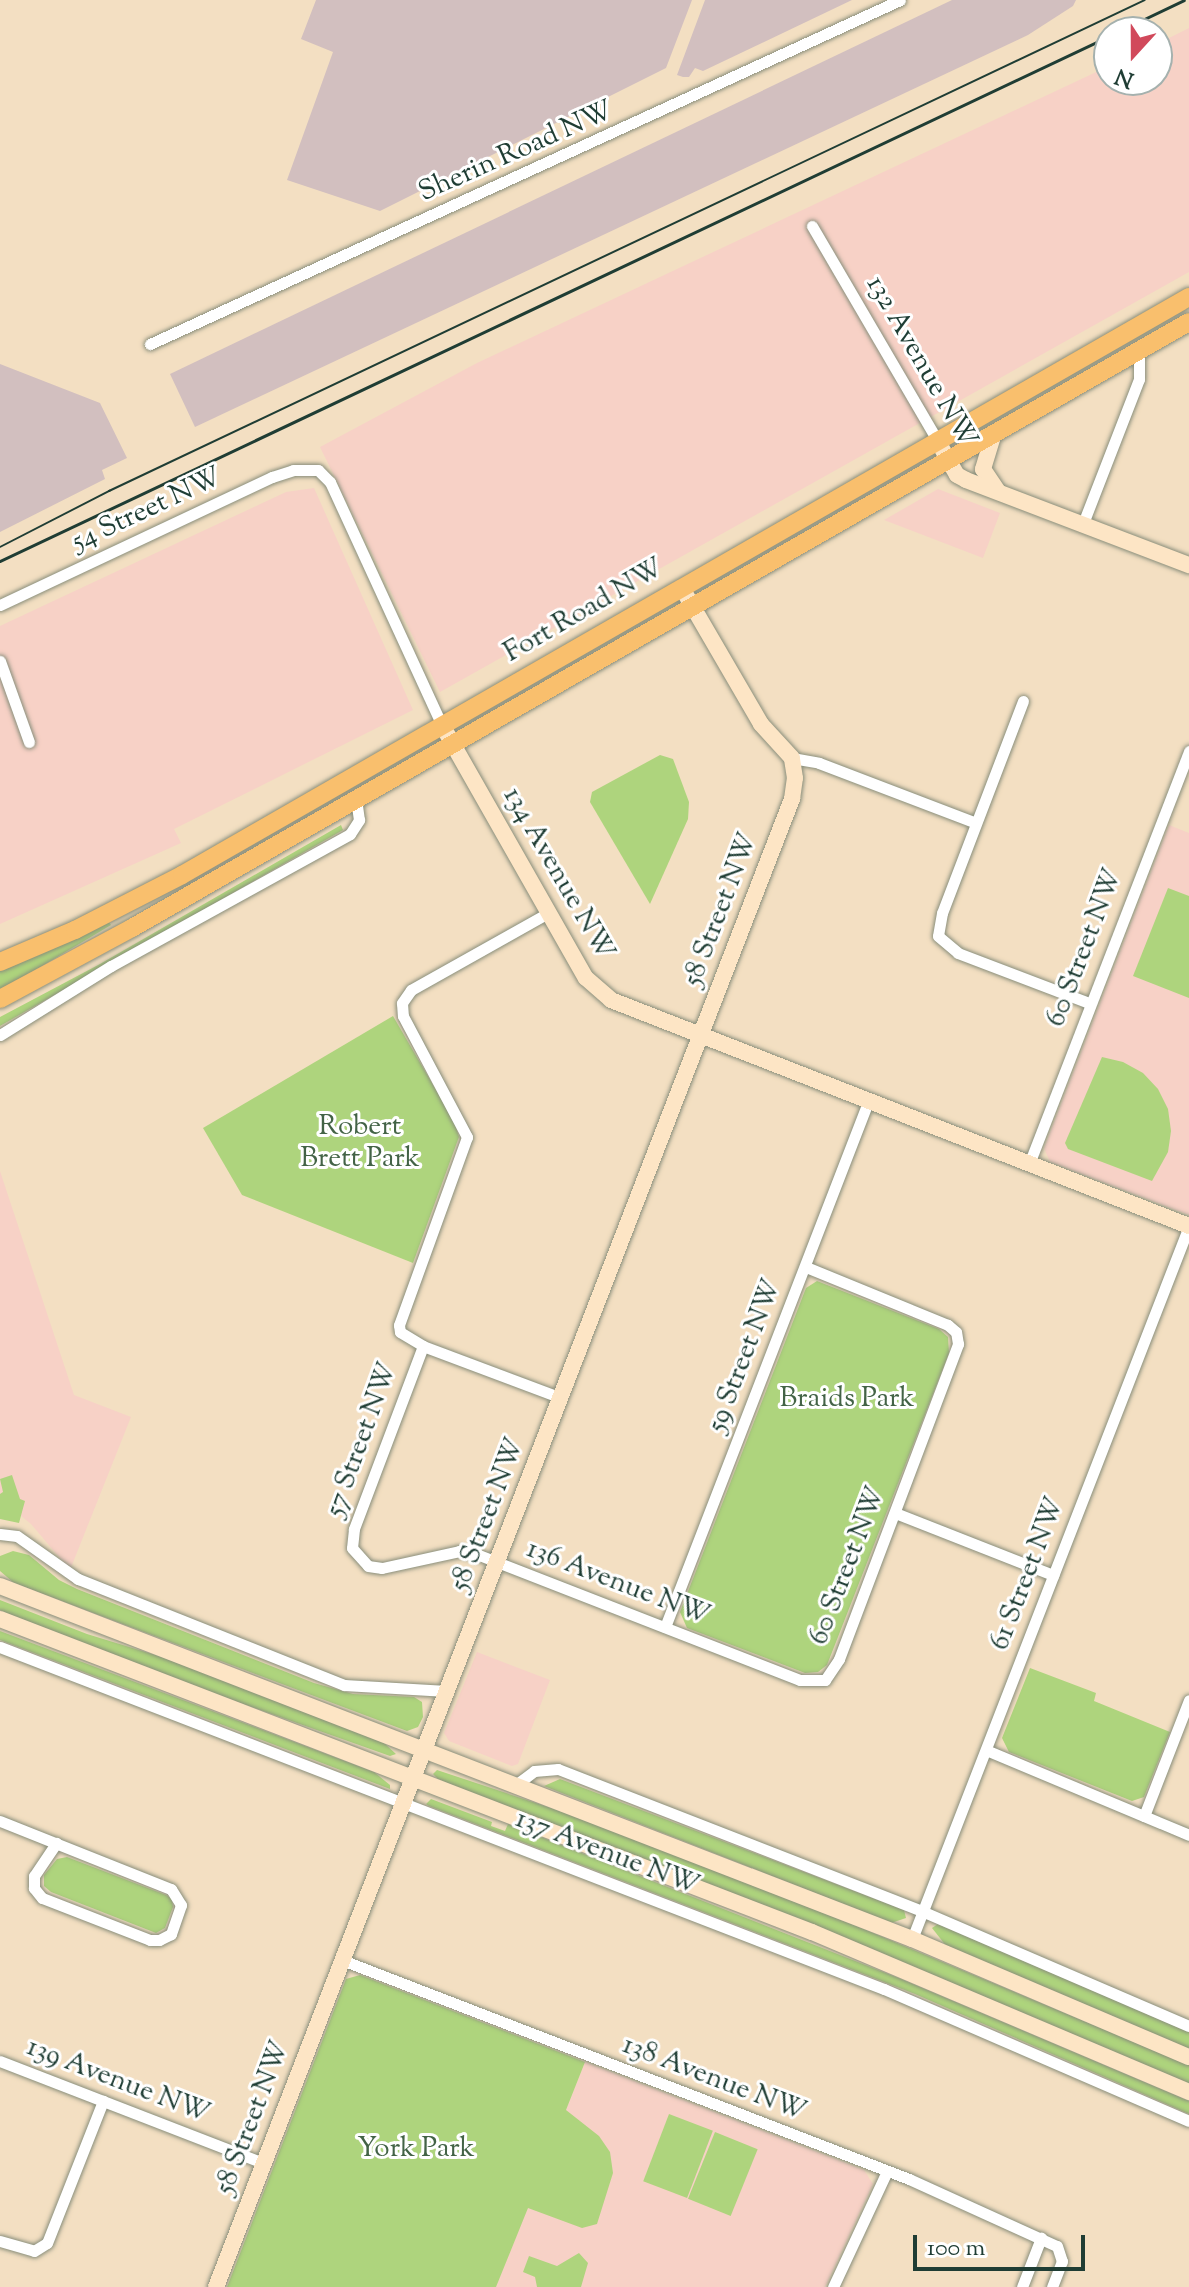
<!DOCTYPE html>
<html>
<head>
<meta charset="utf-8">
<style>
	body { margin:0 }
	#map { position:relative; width:1189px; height:2287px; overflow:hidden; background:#f3dfc2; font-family:"Sorts Mill Goudy",serif }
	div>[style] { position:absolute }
	.built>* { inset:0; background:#f7d1c6 }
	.industrial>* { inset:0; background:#d2bfbf }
	.green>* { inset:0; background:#aed47d; transform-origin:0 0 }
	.roads { filter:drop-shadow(0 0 2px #898e7b) drop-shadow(0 0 2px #898e7b) }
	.street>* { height:11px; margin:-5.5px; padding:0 5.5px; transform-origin:5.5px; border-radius:5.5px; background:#fff }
	.secondary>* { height:16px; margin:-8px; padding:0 8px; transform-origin:8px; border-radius:8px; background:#fde5c5 }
	.primary>* { height:18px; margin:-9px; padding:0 9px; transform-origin:9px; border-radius:9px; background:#f9bf6d }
	.tram>* { height:2px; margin:-1px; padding:0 1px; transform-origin:1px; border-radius:1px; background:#1f3d34 }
	.rail>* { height:3px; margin:-1.5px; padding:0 1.5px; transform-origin:1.5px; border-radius:1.5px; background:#1f3d34 }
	span { translate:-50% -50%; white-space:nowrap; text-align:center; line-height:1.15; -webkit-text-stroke:6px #fff; paint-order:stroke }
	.street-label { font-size:28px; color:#1f3d34 }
	.park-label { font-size:28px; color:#436346 }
	.north { position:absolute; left:1093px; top:16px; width:80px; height:80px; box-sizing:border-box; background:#fff; border:2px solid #a5b1ae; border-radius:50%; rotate:201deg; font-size:22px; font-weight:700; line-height:32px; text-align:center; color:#1f3d34 }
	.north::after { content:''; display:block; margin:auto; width:28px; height:36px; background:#d1495b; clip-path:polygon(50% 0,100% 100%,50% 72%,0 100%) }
	.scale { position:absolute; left:913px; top:2235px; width:172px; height:36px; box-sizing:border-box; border:4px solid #1f3d34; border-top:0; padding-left:10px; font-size:24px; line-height:28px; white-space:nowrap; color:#1f3d34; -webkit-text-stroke:6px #fff; paint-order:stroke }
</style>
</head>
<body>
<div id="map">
	<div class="built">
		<div style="clip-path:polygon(1189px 28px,1189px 272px,440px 692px,320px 447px,477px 363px,1109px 66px,1109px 80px,1157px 80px,1157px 44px)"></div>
		<div style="clip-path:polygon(314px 488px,413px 710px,174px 829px,181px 843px,0 924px,0 626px,286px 492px)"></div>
		<div style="clip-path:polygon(938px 489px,1000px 513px,983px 558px,884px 520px)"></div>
		<div style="clip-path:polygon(1169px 825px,1189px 833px,1189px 1215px,1050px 1162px,1044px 1148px)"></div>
		<div style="clip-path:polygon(0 1171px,74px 1395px,131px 1417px,70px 1570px,31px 1524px,15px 1511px,0 1510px)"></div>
		<div style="clip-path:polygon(477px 1652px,550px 1680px,518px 1764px,512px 1766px,449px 1741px,444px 1733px)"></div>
		<div style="clip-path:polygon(585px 2062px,864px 2170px,873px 2184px,825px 2287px,496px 2287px)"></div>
	</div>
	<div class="industrial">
		<div style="clip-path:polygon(316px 0,692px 0,666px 68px,380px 211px,287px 180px,333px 52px,301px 39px)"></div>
		<div style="clip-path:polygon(705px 0,852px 0,703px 71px,695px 68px,689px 77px,683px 77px,677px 75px)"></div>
		<div style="clip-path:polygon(952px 0,1076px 0,1073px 6px,1028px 35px,195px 427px,170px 374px)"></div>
		<div style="clip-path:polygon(0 364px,100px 403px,127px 458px,102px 470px,105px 479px,0 532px)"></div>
	</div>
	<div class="green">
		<div style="clip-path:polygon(660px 755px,673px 759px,689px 802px,688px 819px,650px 904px,590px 802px,592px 792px)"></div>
		<div style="clip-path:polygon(341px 825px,343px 830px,0 1026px,0 1017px,100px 964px)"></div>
		<div style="clip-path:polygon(1168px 888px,1189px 896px,1189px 998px,1133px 976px)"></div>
		<div style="clip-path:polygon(109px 922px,111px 925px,0 991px,0 971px)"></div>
		<div style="clip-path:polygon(393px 1016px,454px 1121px,459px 1137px,413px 1263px,242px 1195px,203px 1128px)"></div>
		<div style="clip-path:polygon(1102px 1057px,1123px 1062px,1143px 1073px,1158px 1089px,1168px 1109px,1171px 1131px,1168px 1152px,1152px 1181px,1068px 1149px,1065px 1143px)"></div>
		<div style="clip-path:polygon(817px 1281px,939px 1329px,948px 1337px,949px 1353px,827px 1665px,818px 1672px,805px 1673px,687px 1628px,680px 1612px,806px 1288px)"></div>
		<div style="clip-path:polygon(12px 1475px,20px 1499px,25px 1501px,19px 1523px,0 1519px,0 1494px,3px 1492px,0 1479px)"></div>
		<div style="clip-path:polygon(13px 1551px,29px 1555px,59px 1580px,77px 1589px,314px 1683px,353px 1694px,414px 1697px,422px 1702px,423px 1717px,418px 1727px,407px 1731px,14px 1583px,0 1571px,0 1556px)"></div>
		<div style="clip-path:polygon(0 1600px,87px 1634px,165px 1658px,383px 1742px,396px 1754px,390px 1756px,204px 1690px,12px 1616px,0 1610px)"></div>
		<div style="clip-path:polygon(0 1631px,374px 1772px,390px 1785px,390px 1789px,0 1640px)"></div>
		<div style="clip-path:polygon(1030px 1668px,1096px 1693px,1094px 1701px,1170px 1732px,1144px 1797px,1132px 1801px,1009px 1752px,1002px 1738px)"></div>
		<div style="clip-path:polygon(437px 1770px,584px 1819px,854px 1925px,1189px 2065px,1189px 2084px,769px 1909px,472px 1794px,438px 1779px,433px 1774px)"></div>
		<div style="clip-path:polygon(560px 1779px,904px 1910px,906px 1918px,891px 1923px,544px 1786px)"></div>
		<div style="clip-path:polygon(431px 1799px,492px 1822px,491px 1826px,505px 1831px,508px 1824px,901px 1979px,1189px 2101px,1189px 2114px,915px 1994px,429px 1806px,426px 1804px)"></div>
		<div style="clip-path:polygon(67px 1857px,166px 1895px,172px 1899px,173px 1907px,165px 1928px,156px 1933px,51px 1892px,44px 1886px,44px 1875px,57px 1859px)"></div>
		<div style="clip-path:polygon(938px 1924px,1189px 2032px,1189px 2050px,947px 1947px,932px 1928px)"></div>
		<div style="clip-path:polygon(360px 1975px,585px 2062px,566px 2110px,599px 2136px,610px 2152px,613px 2173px,597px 2224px,582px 2228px,528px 2208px,496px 2287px,227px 2287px,346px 1979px)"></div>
		<div style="left:669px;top:2114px;width:47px;height:72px;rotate:21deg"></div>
		<div style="left:715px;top:2132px;width:46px;height:72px;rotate:22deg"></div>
		<div style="clip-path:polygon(579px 2253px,588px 2263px,581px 2287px,537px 2287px,535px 2277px,523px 2272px,529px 2256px,557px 2266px)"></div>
	</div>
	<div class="roads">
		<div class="street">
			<div style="left:812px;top:226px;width:248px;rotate:59.7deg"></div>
			<div style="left:150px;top:344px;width:825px;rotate:-24.64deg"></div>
			<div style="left:1082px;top:526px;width:158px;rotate:-68.8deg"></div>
			<div style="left:1139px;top:379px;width:28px;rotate:-90deg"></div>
			<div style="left:0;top:605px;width:301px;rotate:-25.2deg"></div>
			<div style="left:272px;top:477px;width:22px;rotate:-18deg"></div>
			<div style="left:293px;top:470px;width:25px"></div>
			<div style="left:318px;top:470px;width:17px;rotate:45deg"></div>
			<div style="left:330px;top:482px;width:268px;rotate:65.3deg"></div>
			<div style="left:0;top:661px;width:86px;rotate:70.3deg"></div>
			<div style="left:1023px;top:701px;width:227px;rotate:110.9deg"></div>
			<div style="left:942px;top:913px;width:23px;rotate:100deg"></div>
			<div style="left:938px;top:936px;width:26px;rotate:40deg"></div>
			<div style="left:958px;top:953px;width:140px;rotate:20.9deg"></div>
			<div style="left:792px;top:758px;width:27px;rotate:10deg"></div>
			<div style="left:819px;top:763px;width:168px;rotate:20.9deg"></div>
			<div style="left:548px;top:913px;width:157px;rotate:150.7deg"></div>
			<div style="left:411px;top:990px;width:16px;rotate:125deg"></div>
			<div style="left:402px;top:1003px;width:13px;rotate:86deg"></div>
			<div style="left:403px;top:1016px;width:137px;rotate:62.1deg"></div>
			<div style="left:467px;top:1137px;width:200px;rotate:109.9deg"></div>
			<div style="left:399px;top:1325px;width:7px;rotate:82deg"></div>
			<div style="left:400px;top:1332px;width:27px;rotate:31deg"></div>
			<div style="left:423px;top:1346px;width:147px;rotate:20.6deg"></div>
			<div style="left:0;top:1035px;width:131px;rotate:-31.9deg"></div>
			<div style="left:111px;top:966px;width:273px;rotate:-28.9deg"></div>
			<div style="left:350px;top:834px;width:17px;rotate:-57deg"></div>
			<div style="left:359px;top:820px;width:21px;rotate:-98deg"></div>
			<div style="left:1029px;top:1164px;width:443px;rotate:-68.8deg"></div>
			<div style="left:423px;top:1346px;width:196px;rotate:110.7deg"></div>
			<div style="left:354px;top:1529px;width:19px;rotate:96deg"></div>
			<div style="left:352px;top:1548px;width:24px;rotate:48deg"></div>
			<div style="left:368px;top:1566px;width:14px;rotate:8deg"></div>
			<div style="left:382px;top:1568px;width:79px;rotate:-12.4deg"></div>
			<div style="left:459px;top:1551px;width:20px;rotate:11deg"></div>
			<div style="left:479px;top:1555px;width:344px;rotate:21.3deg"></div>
			<div style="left:800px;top:1680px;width:25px"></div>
			<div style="left:825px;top:1680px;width:25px;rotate:-56deg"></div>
			<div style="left:839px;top:1659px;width:337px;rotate:-69.3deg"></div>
			<div style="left:958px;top:1344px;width:12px;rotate:-99deg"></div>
			<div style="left:956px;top:1332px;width:11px;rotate:-139deg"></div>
			<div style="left:948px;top:1325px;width:153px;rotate:-157.8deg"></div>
			<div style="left:895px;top:1513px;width:170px;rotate:21.4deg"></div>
			<div style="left:0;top:1534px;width:17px;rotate:7deg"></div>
			<div style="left:17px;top:1536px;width:75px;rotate:35.2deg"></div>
			<div style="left:78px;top:1579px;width:286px;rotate:21.7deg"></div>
			<div style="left:344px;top:1685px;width:103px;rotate:3.3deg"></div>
			<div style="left:665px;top:1627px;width:563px;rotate:-68.86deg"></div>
			<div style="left:0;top:1647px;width:948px;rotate:21.15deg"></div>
			<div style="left:884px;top:1989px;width:332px;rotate:23.4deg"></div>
			<div style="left:986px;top:1750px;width:220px;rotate:22.7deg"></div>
			<div style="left:517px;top:1784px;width:21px;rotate:-37deg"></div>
			<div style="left:534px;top:1771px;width:24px;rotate:-5deg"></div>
			<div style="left:558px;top:1769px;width:393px;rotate:21.3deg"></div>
			<div style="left:924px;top:1912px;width:288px;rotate:23.3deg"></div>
			<div style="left:1144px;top:1816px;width:124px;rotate:-68.8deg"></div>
			<div style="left:0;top:1821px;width:184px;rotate:21.7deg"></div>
			<div style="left:171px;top:1889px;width:19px;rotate:58deg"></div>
			<div style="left:181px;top:1905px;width:31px;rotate:109deg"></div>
			<div style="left:171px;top:1934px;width:13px;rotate:153deg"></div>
			<div style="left:159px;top:1940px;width:9px;rotate:180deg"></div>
			<div style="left:150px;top:1940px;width:116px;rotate:-158.7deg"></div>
			<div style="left:42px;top:1898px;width:13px;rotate:-129deg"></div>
			<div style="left:34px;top:1888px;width:12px;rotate:-90deg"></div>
			<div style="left:34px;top:1876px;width:40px;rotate:-56deg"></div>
			<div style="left:912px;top:1939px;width:765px;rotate:-68.77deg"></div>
			<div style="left:342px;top:1960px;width:608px;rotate:21.12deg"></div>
			<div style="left:909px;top:2179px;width:162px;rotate:24.4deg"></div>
			<div style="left:1057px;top:2246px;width:16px;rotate:72deg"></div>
			<div style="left:1062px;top:2261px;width:28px;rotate:111deg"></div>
			<div style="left:0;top:2061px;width:282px;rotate:21.2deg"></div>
			<div style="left:0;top:2241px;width:35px;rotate:16deg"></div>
			<div style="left:34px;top:2251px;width:15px;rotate:-32deg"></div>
			<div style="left:47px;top:2243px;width:153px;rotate:-68.5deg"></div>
			<div style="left:833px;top:2287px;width:128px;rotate:-65deg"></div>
			<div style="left:1022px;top:2287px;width:53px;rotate:-68.8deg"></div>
		</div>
		<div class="secondary">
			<div style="left:994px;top:433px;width:38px;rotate:107deg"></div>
			<div style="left:983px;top:469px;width:27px;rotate:56deg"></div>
			<div style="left:937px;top:440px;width:40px;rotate:60.3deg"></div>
			<div style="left:957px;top:475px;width:10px;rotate:29deg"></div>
			<div style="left:966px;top:480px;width:239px;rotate:20.9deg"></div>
			<div style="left:442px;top:725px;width:291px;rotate:60.4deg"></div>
			<div style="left:586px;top:978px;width:33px;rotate:41deg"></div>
			<div style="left:611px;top:1000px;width:621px;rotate:21.36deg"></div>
			<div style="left:0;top:1586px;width:978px;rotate:21.16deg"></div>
			<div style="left:912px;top:1939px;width:301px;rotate:23.1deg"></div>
			<div style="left:0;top:1619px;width:870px;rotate:21.08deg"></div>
			<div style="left:812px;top:1932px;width:410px;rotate:23deg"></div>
			<div style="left:216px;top:2287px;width:1596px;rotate:-68.84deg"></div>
			<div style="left:792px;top:799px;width:21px;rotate:-82deg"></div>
			<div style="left:795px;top:778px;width:20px;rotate:-99deg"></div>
			<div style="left:792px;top:758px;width:46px;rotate:-132.4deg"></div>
			<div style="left:761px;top:724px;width:157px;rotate:-120.2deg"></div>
		</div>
		<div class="primary">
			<div style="left:0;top:962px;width:82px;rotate:-23.1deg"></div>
			<div style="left:75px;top:930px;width:120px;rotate:-27.2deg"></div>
			<div style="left:182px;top:875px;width:1161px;rotate:-29.86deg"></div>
			<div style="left:0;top:999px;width:150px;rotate:-28.3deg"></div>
			<div style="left:132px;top:928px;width:1218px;rotate:-29.83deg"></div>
		</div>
	</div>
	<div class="tram">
		<div style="left:0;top:547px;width:123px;rotate:-27.2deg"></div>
		<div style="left:109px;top:491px;width:1146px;rotate:-25.36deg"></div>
	</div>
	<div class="rail">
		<div style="left:1117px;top:32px;width:74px;rotate:-25.5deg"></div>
		<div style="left:0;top:561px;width:1227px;rotate:-25.33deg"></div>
	</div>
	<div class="street-label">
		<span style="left:516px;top:152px;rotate:-24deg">Sherin Road NW</span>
		<span style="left:921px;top:362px;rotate:60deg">132 Avenue NW</span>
		<span style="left:147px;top:510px;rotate:-25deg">54 Street NW</span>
		<span style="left:584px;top:611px;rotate:-30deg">Fort Road NW</span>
		<span style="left:558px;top:874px;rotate:60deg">134 Avenue NW</span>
		<span style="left:721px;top:910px;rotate:-69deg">58 Street NW</span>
		<span style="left:1085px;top:948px;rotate:-69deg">60 Street NW</span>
		<span style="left:745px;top:1356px;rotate:-69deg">59 Street NW</span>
		<span style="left:362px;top:1440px;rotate:-70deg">57 Street NW</span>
		<span style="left:488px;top:1515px;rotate:-69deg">58 Street NW</span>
		<span style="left:848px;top:1566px;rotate:-69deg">60 Street NW</span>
		<span style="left:1028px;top:1574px;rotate:-69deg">61 Street NW</span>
		<span style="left:618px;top:1583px;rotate:21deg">136 Avenue NW</span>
		<span style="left:607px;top:1853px;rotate:21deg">137 Avenue NW</span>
		<span style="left:714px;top:2079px;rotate:21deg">138 Avenue NW</span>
		<span style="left:118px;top:2081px;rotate:21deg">139 Avenue NW</span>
		<span style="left:253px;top:2118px;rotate:-69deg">58 Street NW</span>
	</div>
	<div class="park-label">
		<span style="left:360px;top:1143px">Robert<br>Brett Park</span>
		<span style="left:847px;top:1399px">Braids Park</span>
		<span style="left:416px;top:2149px">York Park</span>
	</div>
	<div class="north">N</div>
	<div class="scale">100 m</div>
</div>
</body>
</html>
